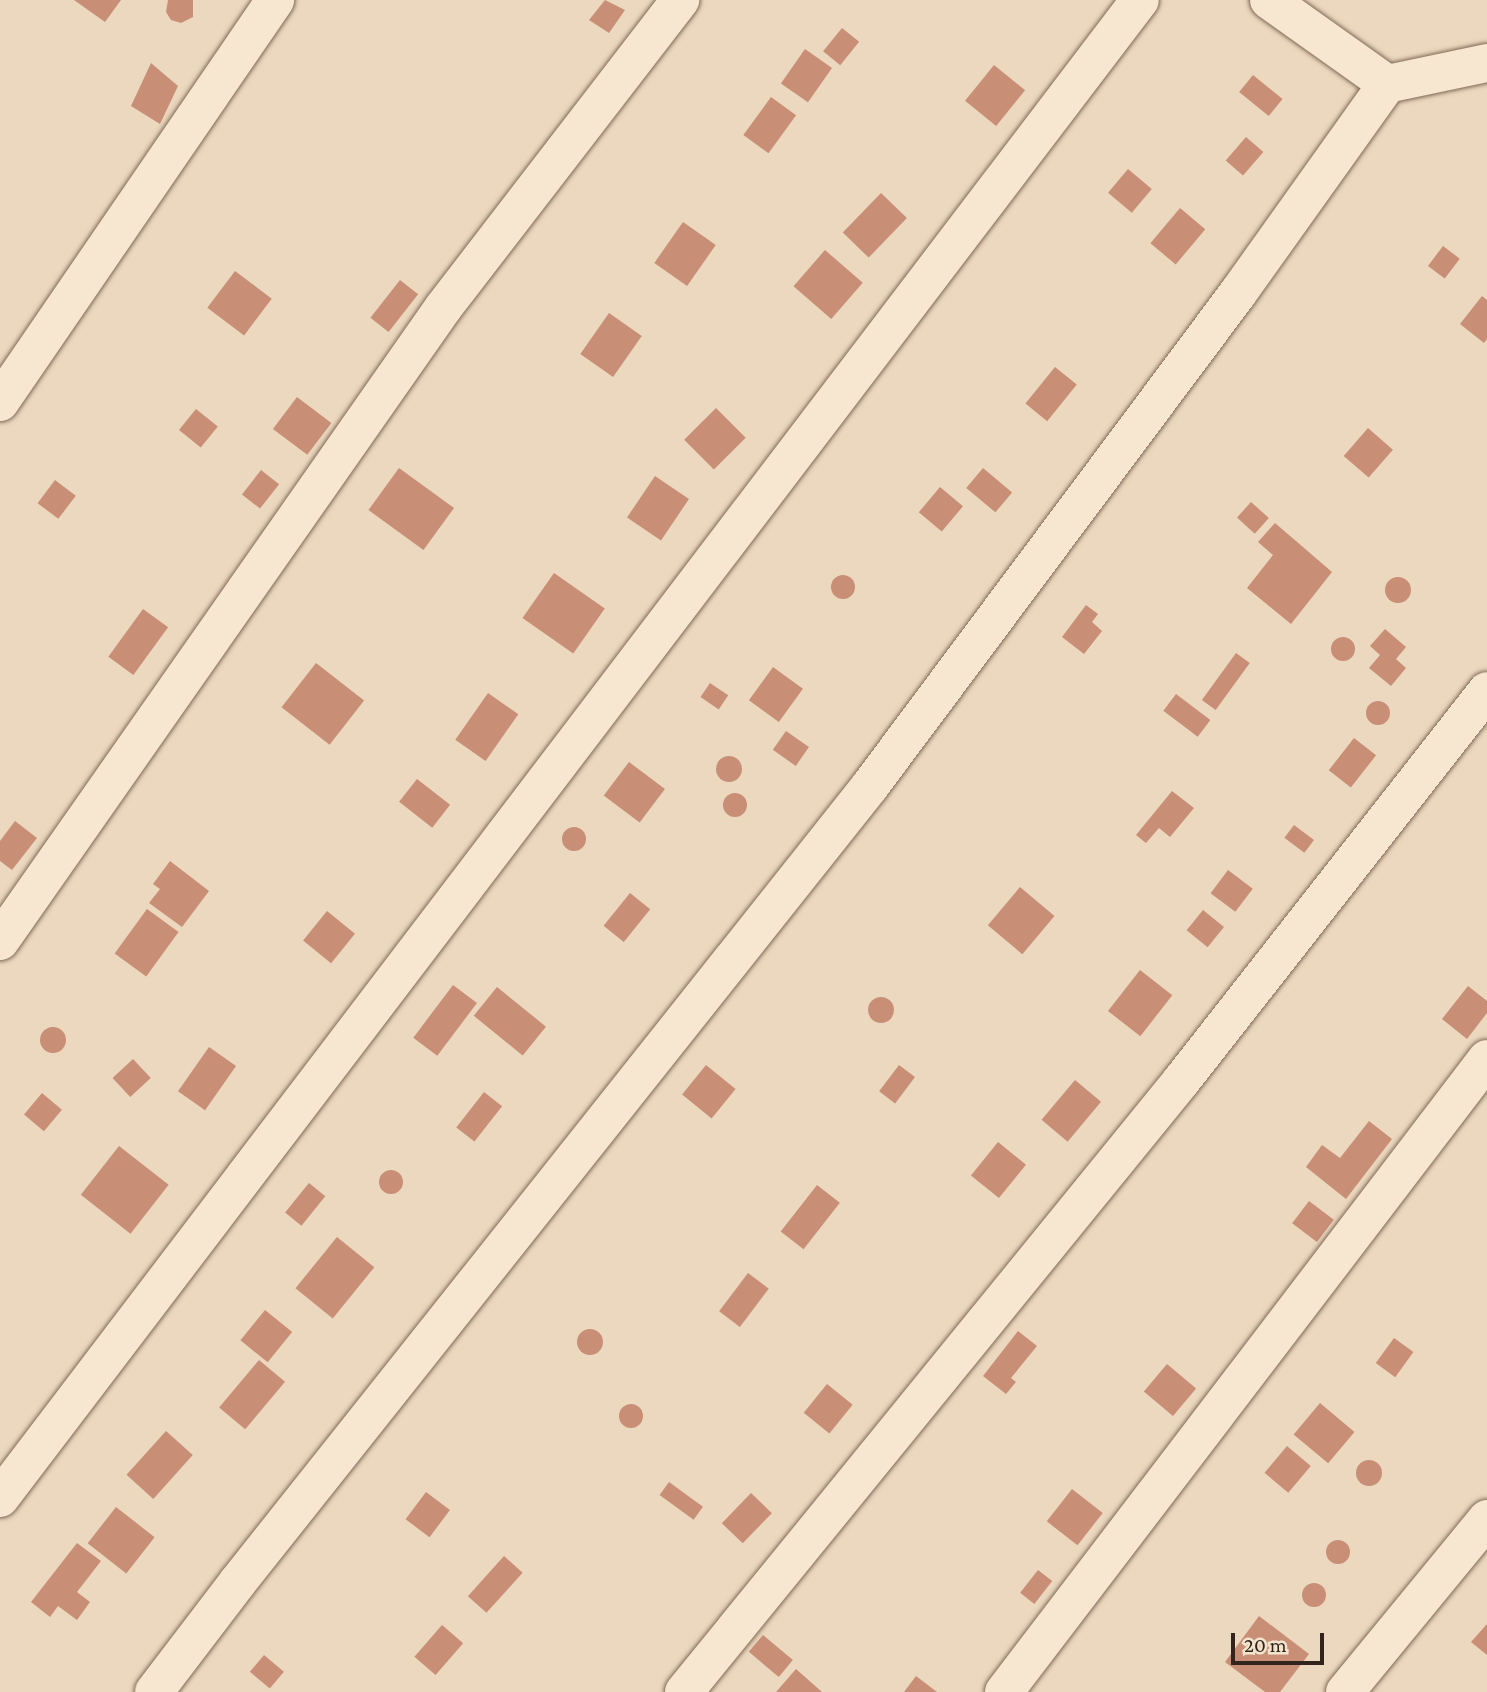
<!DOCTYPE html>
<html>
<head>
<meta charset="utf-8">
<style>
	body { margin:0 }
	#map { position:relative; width:1487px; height:1692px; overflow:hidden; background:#ebd8be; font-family:"Crimson Pro",serif }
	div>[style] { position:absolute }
	.building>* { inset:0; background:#c88e76; transform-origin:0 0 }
	.round { border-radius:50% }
	.roads { filter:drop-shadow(0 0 2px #826958) drop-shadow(0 0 2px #826958) }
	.minor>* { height:38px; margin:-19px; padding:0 19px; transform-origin:19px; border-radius:19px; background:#f7e7d1 }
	span { translate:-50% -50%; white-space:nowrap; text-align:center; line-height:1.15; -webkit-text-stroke:6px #f3e4cd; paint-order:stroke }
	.scale { position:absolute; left:1231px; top:1633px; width:93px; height:32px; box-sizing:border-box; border:4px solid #32241c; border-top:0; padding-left:9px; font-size:21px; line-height:24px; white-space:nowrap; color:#32241c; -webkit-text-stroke:5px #f3e4cd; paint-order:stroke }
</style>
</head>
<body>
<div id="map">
	<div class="building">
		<div style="clip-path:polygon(74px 0,121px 0,105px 22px)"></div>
		<div style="clip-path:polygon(168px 0,193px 0,193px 17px,181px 23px,171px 20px,166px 12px)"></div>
		<div style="clip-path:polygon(605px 0,625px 10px,609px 33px,589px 20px)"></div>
		<div style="left:842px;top:28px;width:22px;height:30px;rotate:39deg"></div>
		<div style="left:805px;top:49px;width:33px;height:42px;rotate:35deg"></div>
		<div style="clip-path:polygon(151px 63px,178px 86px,160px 124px,131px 106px)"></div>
		<div style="left:994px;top:65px;width:40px;height:46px;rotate:39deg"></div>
		<div style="left:1253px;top:75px;width:38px;height:22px;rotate:39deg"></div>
		<div style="left:771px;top:97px;width:31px;height:47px;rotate:36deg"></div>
		<div style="left:1246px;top:137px;width:23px;height:31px;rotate:41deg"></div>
		<div style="left:1128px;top:169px;width:31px;height:31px;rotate:40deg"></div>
		<div style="left:881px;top:193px;width:36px;height:55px;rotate:44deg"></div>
		<div style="left:1180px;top:208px;width:33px;height:46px;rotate:40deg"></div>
		<div style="left:683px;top:222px;width:40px;height:50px;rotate:35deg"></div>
		<div style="left:1443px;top:246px;width:21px;height:25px;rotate:37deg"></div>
		<div style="left:825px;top:250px;width:50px;height:48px;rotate:41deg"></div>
		<div style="left:235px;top:271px;width:46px;height:46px;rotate:37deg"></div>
		<div style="left:400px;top:280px;width:23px;height:48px;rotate:38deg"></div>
		<div style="clip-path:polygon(1482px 296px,1487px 300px,1487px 339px,1484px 343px,1460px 324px)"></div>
		<div style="left:609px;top:313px;width:40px;height:50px;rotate:35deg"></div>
		<div style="left:1055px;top:367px;width:28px;height:47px;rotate:39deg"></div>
		<div style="left:297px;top:397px;width:43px;height:40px;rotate:37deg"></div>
		<div style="left:716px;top:408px;width:42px;height:45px;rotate:45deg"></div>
		<div style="left:196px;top:409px;width:28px;height:27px;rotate:39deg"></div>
		<div style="left:1368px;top:428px;width:33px;height:37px;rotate:41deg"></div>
		<div style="left:399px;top:468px;width:68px;height:52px;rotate:36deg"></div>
		<div style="left:983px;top:468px;width:38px;height:26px;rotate:40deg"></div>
		<div style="left:261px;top:470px;width:23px;height:31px;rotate:38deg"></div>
		<div style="left:655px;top:476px;width:41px;height:50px;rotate:34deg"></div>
		<div style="left:55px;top:480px;width:26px;height:29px;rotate:37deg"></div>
		<div style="left:940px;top:487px;width:30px;height:33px;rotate:40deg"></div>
		<div style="left:1251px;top:502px;width:24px;height:21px;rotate:42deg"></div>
		<div style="clip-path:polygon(1275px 523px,1332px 572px,1291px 624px,1247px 588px,1273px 555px,1258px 542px)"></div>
		<div style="left:554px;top:573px;width:62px;height:55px;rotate:35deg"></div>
		<div class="round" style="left:831px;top:575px;width:24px;height:24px"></div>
		<div class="round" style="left:1385px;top:577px;width:26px;height:26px"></div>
		<div style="clip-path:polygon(1086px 605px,1098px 614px,1092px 622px,1102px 631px,1084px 654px,1062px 637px)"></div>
		<div style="left:143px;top:609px;width:31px;height:59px;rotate:36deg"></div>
		<div style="clip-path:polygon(1385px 629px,1406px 647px,1396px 659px,1406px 668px,1391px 686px,1369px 668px,1380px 655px,1370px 646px)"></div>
		<div class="round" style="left:1331px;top:637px;width:24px;height:24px"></div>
		<div style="left:1236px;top:653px;width:17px;height:58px;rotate:36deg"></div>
		<div style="left:316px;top:663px;width:61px;height:56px;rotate:38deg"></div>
		<div style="left:773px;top:667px;width:37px;height:41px;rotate:36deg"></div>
		<div style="left:710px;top:683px;width:22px;height:17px;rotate:34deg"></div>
		<div style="left:488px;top:693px;width:37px;height:57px;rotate:35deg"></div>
		<div style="left:1176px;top:694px;width:43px;height:21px;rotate:37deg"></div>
		<div class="round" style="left:1366px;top:701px;width:24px;height:24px"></div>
		<div style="left:786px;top:731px;width:28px;height:23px;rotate:35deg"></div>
		<div style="left:1354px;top:738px;width:28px;height:41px;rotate:38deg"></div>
		<div class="round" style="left:716px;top:756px;width:26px;height:26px"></div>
		<div style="left:629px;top:762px;width:45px;height:42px;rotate:37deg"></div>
		<div style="left:417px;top:779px;width:42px;height:29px;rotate:38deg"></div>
		<div style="clip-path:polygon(1172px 791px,1194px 808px,1170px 837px,1159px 828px,1146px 843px,1136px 835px)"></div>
		<div class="round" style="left:723px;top:793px;width:24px;height:24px"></div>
		<div style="clip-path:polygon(15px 821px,37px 838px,12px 870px,0 861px,0 841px)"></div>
		<div style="left:1294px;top:825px;width:25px;height:16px;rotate:37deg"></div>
		<div class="round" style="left:562px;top:827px;width:24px;height:24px"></div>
		<div style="clip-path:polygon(170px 861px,209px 891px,182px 927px,149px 903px,160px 889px,153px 884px)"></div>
		<div style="left:1228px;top:870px;width:31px;height:29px;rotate:37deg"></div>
		<div style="left:1020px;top:887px;width:45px;height:50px;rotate:40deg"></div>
		<div style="left:630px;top:893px;width:26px;height:42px;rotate:39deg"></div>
		<div style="left:147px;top:909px;width:39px;height:55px;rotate:36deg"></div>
		<div style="left:1203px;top:910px;width:27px;height:26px;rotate:39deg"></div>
		<div style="left:327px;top:911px;width:36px;height:38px;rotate:39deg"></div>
		<div style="left:1140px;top:970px;width:41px;height:52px;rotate:38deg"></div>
		<div style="left:453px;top:985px;width:30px;height:66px;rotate:37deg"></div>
		<div style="clip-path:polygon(1468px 986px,1487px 1001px,1487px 1013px,1467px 1039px,1442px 1019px)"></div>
		<div style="left:497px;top:987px;width:63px;height:37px;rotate:39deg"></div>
		<div class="round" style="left:868px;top:997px;width:26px;height:26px"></div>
		<div class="round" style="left:40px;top:1027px;width:26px;height:26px"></div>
		<div style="left:209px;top:1047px;width:33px;height:54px;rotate:35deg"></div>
		<div style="left:133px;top:1059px;width:26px;height:28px;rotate:47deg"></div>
		<div style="left:706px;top:1065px;width:38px;height:38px;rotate:39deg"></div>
		<div style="left:899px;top:1065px;width:20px;height:33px;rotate:37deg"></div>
		<div style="left:1075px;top:1080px;width:34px;height:52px;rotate:40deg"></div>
		<div style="left:484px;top:1092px;width:23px;height:45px;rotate:38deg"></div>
		<div style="left:42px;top:1093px;width:26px;height:28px;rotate:40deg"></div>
		<div style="clip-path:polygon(1369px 1121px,1392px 1139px,1346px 1199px,1306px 1167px,1322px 1145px,1340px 1158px)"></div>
		<div style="left:998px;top:1142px;width:36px;height:43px;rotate:39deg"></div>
		<div style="left:119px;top:1146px;width:63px;height:62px;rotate:38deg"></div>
		<div class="round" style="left:379px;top:1170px;width:24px;height:24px"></div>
		<div style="left:309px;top:1183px;width:21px;height:38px;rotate:39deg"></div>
		<div style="left:817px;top:1185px;width:29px;height:59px;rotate:38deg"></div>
		<div style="left:1309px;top:1201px;width:31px;height:28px;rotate:37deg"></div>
		<div style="left:337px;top:1237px;width:48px;height:66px;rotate:39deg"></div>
		<div style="left:748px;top:1273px;width:26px;height:48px;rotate:37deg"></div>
		<div style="left:265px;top:1310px;width:35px;height:39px;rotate:39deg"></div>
		<div class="round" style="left:577px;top:1329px;width:26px;height:26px"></div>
		<div style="clip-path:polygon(1018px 1331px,1037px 1346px,1011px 1378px,1016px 1382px,1006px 1394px,983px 1376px)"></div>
		<div style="left:1394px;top:1338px;width:24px;height:31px;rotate:36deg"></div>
		<div style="left:259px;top:1360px;width:34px;height:62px;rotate:40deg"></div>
		<div style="left:1167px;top:1364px;width:38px;height:36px;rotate:40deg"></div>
		<div style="left:827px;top:1384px;width:33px;height:37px;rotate:39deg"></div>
		<div style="left:1320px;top:1403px;width:45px;height:41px;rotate:40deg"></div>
		<div class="round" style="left:619px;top:1404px;width:24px;height:24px"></div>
		<div style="left:166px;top:1431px;width:36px;height:59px;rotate:42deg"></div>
		<div style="left:1287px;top:1446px;width:31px;height:35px;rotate:40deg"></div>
		<div class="round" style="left:1356px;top:1460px;width:26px;height:26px"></div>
		<div style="left:669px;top:1482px;width:42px;height:16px;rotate:36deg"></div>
		<div style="left:1072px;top:1489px;width:39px;height:41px;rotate:38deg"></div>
		<div style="left:426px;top:1492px;width:30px;height:34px;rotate:37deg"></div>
		<div style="left:751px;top:1493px;width:29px;height:42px;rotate:44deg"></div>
		<div style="left:116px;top:1507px;width:49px;height:46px;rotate:38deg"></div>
		<div class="round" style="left:1326px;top:1540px;width:24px;height:24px"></div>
		<div style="clip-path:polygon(77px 1543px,101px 1561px,77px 1592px,90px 1602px,77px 1620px,58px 1606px,50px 1617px,31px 1602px)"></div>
		<div style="left:504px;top:1556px;width:25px;height:54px;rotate:42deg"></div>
		<div style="left:1038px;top:1570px;width:18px;height:29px;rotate:38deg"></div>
		<div class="round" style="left:1302px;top:1583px;width:24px;height:24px"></div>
		<div style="clip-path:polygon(1259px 1616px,1309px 1654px,1280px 1692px,1265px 1692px,1225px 1662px)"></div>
		<div style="clip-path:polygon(1487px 1624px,1487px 1655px,1471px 1642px)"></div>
		<div style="left:442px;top:1625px;width:28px;height:42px;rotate:41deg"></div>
		<div style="left:763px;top:1635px;width:39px;height:22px;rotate:40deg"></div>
		<div style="left:264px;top:1655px;width:26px;height:22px;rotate:40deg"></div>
		<div style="clip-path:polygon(796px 1669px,822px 1692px,776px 1692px)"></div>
		<div style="clip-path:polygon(916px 1676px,937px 1692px,904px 1692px)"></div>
	</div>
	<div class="roads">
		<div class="minor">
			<div style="left:1269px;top:0;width:145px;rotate:35.4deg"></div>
			<div style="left:1387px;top:84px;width:102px;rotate:-11.9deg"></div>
			<div style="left:0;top:402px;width:487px;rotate:-55.6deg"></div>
			<div style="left:0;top:941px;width:773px;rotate:-55.01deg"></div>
			<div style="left:443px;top:308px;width:389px;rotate:-52.4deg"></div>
			<div style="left:0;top:1498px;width:1882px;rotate:-52.73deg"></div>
			<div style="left:154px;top:1692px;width:137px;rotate:-52.7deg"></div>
			<div style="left:237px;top:1583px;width:1018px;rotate:-51.54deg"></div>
			<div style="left:870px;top:786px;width:615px;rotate:-53.26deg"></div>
			<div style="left:1238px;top:293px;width:257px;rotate:-54.5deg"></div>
			<div style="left:684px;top:1692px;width:789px;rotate:-50.86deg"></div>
			<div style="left:1182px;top:1080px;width:494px;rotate:-51.9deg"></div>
			<div style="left:1004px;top:1692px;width:796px;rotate:-52.66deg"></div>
			<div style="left:1345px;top:1692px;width:224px;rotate:-50.6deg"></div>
		</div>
	</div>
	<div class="scale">20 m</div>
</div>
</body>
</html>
